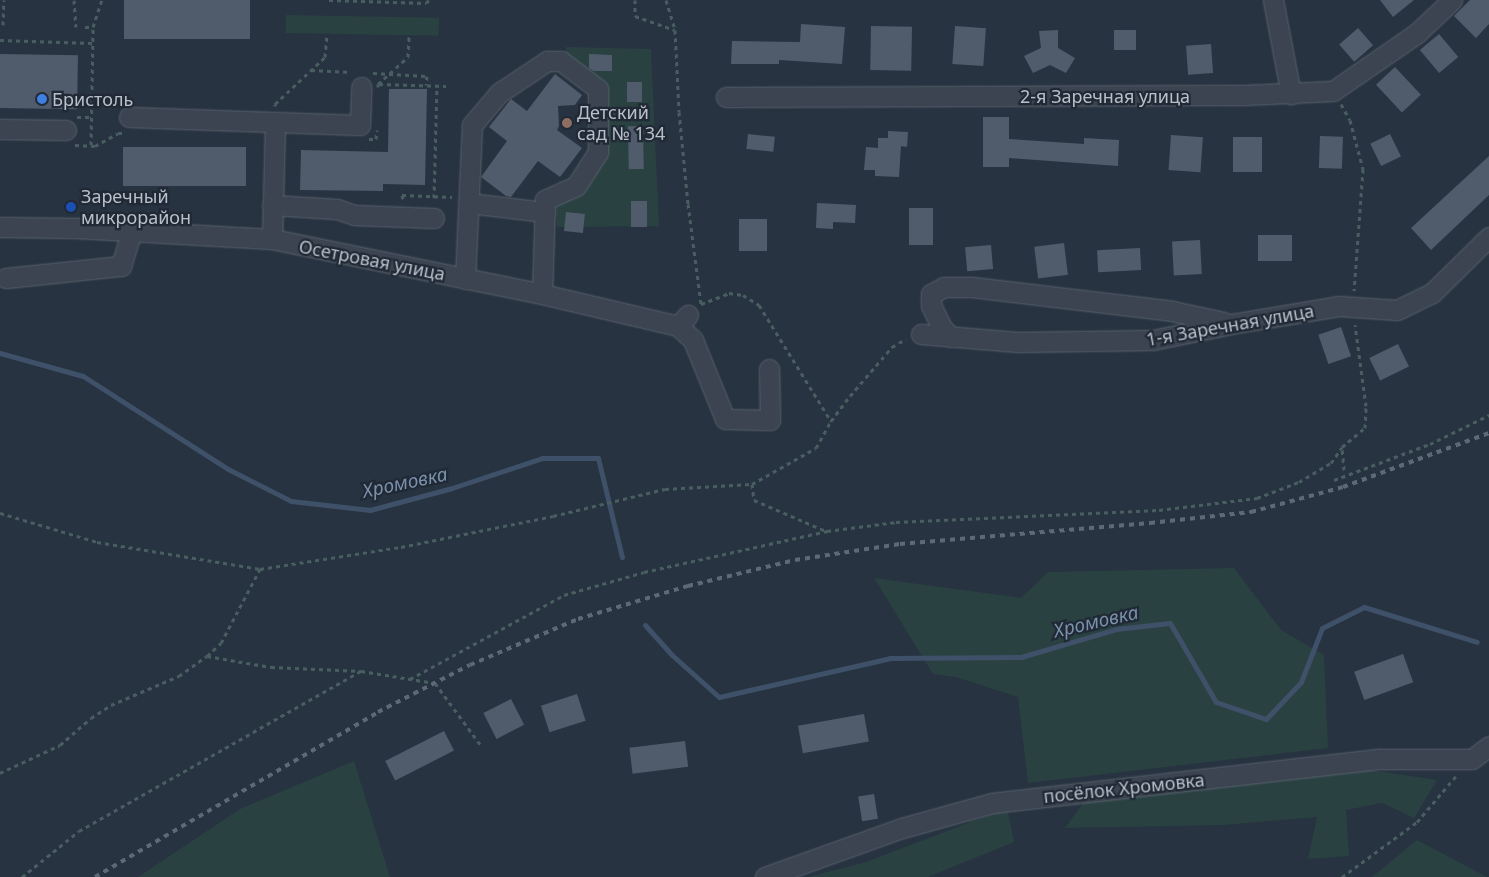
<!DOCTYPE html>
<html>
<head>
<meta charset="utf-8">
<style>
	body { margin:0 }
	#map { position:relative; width:1489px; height:877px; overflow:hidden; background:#273340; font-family:"Noto Sans",sans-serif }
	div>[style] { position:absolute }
	.green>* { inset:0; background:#2a4142; transform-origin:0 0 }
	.stream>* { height:5px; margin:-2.5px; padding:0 2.5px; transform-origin:2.5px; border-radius:2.5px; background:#3e5168 }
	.building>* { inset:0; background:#505c6b; transform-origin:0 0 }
	.path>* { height:3px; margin-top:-1.5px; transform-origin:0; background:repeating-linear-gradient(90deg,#495e60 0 4px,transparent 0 8px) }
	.roads { filter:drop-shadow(0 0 1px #59626d) drop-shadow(0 0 1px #59626d) }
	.minor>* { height:19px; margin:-9.5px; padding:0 9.5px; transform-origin:9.5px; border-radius:9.5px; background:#3b4450 }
	.rail>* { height:4px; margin-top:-2px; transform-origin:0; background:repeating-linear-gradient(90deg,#5d6977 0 5px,transparent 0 10px) }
	.dots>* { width:14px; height:14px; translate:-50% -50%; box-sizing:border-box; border:2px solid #202935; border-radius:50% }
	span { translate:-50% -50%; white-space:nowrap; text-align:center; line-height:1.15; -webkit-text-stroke:4.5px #202935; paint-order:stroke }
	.street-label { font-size:18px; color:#b8c0ca }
	.poi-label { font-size:18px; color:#b8c0ca }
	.left { translate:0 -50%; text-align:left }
	.water-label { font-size:19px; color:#7a91ab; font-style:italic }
</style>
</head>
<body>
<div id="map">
	<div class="green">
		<div style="left:286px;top:15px;width:153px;height:18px;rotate:1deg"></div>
		<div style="clip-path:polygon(566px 47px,651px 49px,659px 226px,557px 227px,557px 200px,580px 189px,605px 90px,566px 58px)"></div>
		<div style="clip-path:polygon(1234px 568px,1281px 630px,1324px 655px,1328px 748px,1028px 783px,1018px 697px,956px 677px,933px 674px,874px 578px,1021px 598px,1048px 572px)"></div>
		<div style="clip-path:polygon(354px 761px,390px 877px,138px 877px,240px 809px)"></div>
		<div style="clip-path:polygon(1371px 770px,1437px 780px,1414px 818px,1382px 803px,1346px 810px,1349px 856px,1308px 859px,1317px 817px,1223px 825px,1065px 828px,1089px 795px,1248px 774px)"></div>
		<div style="clip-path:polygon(1007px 808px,1014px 842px,928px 877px,808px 877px,866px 862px)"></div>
		<div style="clip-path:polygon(1417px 840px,1487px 877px,1372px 877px)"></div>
	</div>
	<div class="stream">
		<div style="left:0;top:353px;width:86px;rotate:15.5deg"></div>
		<div style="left:83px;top:376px;width:172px;rotate:32.7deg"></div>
		<div style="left:228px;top:469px;width:71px;rotate:26.9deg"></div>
		<div style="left:291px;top:501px;width:80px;rotate:6.5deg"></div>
		<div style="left:370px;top:510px;width:85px;rotate:-15deg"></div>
		<div style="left:452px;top:488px;width:95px;rotate:-18.4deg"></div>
		<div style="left:542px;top:458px;width:56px"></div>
		<div style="left:598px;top:458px;width:102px;rotate:76.4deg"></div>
		<div style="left:645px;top:625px;width:40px;rotate:48deg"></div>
		<div style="left:672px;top:655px;width:63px;rotate:41.8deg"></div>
		<div style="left:719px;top:697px;width:175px;rotate:-12.8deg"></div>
		<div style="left:890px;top:658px;width:131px;rotate:-0.4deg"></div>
		<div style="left:1021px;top:657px;width:99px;rotate:-16.4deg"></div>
		<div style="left:1116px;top:629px;width:54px;rotate:-6.3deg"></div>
		<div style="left:1170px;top:623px;width:91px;rotate:59.8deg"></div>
		<div style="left:1216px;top:702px;width:53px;rotate:18.8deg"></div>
		<div style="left:1266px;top:719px;width:51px;rotate:-46.6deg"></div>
		<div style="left:1301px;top:682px;width:58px;rotate:-68.7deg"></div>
		<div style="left:1322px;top:628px;width:47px;rotate:-26.6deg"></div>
		<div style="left:1364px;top:607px;width:118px;rotate:17.2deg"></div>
	</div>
	<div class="building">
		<div style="left:124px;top:0;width:126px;height:39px"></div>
		<div style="clip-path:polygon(1380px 0,1414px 0,1393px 17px)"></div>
		<div style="clip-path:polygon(1470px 0,1489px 0,1489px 24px,1476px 38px,1454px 16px)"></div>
		<div style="clip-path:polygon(801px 24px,845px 27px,842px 64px,779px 60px,779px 64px,731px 64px,732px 41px,800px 42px)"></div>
		<div style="left:871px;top:26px;width:41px;height:44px;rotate:1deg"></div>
		<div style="left:955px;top:26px;width:31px;height:38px;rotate:4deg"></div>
		<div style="left:1358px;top:28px;width:23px;height:25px;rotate:49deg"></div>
		<div style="clip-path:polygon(1058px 30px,1058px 48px,1075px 58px,1066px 73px,1050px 65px,1033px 73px,1024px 56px,1041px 48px,1039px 31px)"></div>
		<div style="left:1136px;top:30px;width:20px;height:22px;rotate:90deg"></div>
		<div style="left:1439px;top:34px;width:30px;height:25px;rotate:50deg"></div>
		<div style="left:1211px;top:44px;width:29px;height:25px;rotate:86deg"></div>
		<div style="left:0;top:54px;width:78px;height:54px;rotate:1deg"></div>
		<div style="clip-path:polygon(589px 54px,612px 55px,612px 71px,593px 71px,589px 68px)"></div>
		<div style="left:1395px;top:67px;width:38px;height:26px;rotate:47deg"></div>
		<div style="clip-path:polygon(555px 74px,582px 95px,575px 105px,558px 106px,559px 126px,557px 130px,582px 148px,560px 177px,538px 161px,511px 197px,506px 196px,481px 177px,507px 141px,489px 127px,511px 99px,527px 111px)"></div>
		<div style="left:627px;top:82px;width:15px;height:20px"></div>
		<div style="clip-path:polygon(389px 89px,427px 89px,425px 185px,383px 184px,383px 191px,300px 190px,301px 150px,388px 152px)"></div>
		<div style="clip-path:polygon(983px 117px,1009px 117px,1009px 139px,1084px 144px,1084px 138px,1119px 140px,1118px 166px,1009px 158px,1009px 167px,983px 167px)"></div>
		<div style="left:643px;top:126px;width:43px;height:15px;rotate:89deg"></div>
		<div style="clip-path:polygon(888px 131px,908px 132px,907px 147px,901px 146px,899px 177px,875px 176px,875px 170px,864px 170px,866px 147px,878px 148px,878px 138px,888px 138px)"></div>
		<div style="left:748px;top:134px;width:27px;height:15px;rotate:6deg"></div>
		<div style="left:1390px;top:134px;width:25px;height:22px;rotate:64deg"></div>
		<div style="left:1171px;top:135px;width:32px;height:35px;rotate:4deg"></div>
		<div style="left:1320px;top:136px;width:23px;height:32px;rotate:2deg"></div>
		<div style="left:1233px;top:137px;width:29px;height:35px"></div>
		<div style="left:123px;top:147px;width:123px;height:39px"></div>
		<div style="clip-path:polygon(1489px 156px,1489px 195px,1431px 250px,1411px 228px)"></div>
		<div style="left:631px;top:201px;width:16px;height:26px"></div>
		<div style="clip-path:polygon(817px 203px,856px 205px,855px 223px,833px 222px,833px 229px,816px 228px)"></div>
		<div style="left:909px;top:208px;width:24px;height:37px"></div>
		<div style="left:566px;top:212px;width:19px;height:19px;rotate:6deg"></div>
		<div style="left:739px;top:219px;width:28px;height:32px"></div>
		<div style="left:1258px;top:235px;width:34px;height:26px"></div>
		<div style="left:1200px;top:240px;width:34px;height:28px;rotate:87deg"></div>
		<div style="left:1064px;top:243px;width:32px;height:30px;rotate:83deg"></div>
		<div style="left:991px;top:245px;width:24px;height:26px;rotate:85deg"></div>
		<div style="left:1140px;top:248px;width:22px;height:43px;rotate:87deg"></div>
		<div style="left:1341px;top:327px;width:31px;height:24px;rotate:71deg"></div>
		<div style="left:1398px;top:344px;width:25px;height:32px;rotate:64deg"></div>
		<div style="left:1403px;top:654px;width:30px;height:52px;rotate:70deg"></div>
		<div style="left:577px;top:694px;width:28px;height:38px;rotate:72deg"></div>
		<div style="left:511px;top:699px;width:29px;height:31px;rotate:63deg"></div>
		<div style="left:864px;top:714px;width:28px;height:67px;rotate:80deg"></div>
		<div style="left:444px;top:731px;width:22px;height:66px;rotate:63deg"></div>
		<div style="left:685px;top:741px;width:26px;height:56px;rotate:83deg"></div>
		<div style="left:874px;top:794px;width:25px;height:16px;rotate:81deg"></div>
	</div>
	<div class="path">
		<div style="left:74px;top:0;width:27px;rotate:86deg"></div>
		<div style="left:329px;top:0;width:97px;rotate:1.8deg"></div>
		<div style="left:426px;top:3px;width:4px;rotate:-45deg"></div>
		<div style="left:635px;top:0;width:16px;rotate:90deg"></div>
		<div style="left:635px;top:16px;width:42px;rotate:19.3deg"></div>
		<div style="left:666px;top:0;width:31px;rotate:73deg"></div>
		<div style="left:675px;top:30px;width:82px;rotate:87.2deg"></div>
		<div style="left:679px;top:112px;width:92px;rotate:84.4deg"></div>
		<div style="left:688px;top:204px;width:101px;rotate:82.6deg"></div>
		<div style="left:3px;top:25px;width:25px;rotate:-88deg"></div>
		<div style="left:85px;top:27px;width:8px"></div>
		<div style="left:0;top:40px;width:92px;rotate:1.9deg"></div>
		<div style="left:311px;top:70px;width:40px;rotate:2.9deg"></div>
		<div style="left:373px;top:73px;width:54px;rotate:3.2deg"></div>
		<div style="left:427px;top:76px;width:9px;rotate:96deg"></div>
		<div style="left:379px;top:84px;width:67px;rotate:1.7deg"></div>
		<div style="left:378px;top:87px;width:3px;rotate:-90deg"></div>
		<div style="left:378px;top:84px;width:40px;rotate:-42deg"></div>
		<div style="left:408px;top:57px;width:21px;rotate:-87deg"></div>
		<div style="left:1341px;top:104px;width:18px;rotate:61deg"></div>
		<div style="left:1350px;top:120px;width:51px;rotate:75.1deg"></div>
		<div style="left:1363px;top:169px;width:122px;rotate:94.2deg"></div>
		<div style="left:275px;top:106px;width:2px;rotate:-90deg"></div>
		<div style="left:275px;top:104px;width:69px;rotate:-43.2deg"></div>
		<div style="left:325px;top:57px;width:23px;rotate:-85deg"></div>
		<div style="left:77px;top:117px;width:14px"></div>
		<div style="left:369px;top:139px;width:7px"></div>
		<div style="left:376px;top:139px;width:9px;rotate:-84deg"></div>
		<div style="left:75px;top:145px;width:20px;rotate:3deg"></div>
		<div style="left:95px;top:146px;width:26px;rotate:-29deg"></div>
		<div style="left:118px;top:133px;width:5px"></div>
		<div style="left:91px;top:145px;width:118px;rotate:-89deg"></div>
		<div style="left:93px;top:27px;width:28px;rotate:-72deg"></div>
		<div style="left:434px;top:198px;width:112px;rotate:-88.5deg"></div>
		<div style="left:403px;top:199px;width:4px;rotate:-104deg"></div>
		<div style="left:402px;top:195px;width:50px;rotate:2.3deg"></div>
		<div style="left:701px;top:304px;width:30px;rotate:-21deg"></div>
		<div style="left:729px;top:293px;width:14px;rotate:8deg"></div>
		<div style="left:743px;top:295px;width:19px;rotate:32deg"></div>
		<div style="left:759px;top:305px;width:137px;rotate:58.2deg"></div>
		<div style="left:1344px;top:470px;width:23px;rotate:-95deg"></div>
		<div style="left:1342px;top:447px;width:30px;rotate:-40deg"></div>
		<div style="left:1365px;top:428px;width:22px;rotate:-87deg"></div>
		<div style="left:1366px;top:406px;width:82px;rotate:-97.7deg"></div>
		<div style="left:1334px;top:480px;width:103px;rotate:-20.6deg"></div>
		<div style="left:1430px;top:444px;width:66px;rotate:-26.2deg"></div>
		<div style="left:752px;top:484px;width:16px;rotate:83deg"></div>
		<div style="left:754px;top:500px;width:78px;rotate:23.3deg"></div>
		<div style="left:0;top:513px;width:101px;rotate:16.6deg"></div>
		<div style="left:97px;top:542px;width:165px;rotate:9.4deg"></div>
		<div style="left:207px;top:656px;width:65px;rotate:9.8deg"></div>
		<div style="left:271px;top:667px;width:90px;rotate:2.5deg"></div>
		<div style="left:361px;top:671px;width:75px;rotate:9.2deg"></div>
		<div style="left:435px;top:683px;width:79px;rotate:53.7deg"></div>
		<div style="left:410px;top:679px;width:175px;rotate:-28.6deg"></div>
		<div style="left:564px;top:595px;width:83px;rotate:-16deg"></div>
		<div style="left:644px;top:572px;width:188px;rotate:-12.6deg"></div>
		<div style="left:827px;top:531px;width:70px;rotate:-7.4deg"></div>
		<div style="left:896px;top:522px;width:263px;rotate:-2.6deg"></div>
		<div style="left:1159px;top:510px;width:99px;rotate:-7deg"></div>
		<div style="left:1257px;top:498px;width:45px;rotate:-20.9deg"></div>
		<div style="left:1299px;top:482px;width:37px;rotate:-31deg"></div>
		<div style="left:1331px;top:463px;width:19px;rotate:-55deg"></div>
		<div style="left:0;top:773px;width:66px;rotate:-25deg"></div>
		<div style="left:60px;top:745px;width:41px;rotate:-41.1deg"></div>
		<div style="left:91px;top:718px;width:24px;rotate:-33deg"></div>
		<div style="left:111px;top:705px;width:74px;rotate:-23.1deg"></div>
		<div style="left:179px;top:676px;width:34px;rotate:-36deg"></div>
		<div style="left:207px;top:656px;width:19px;rotate:-43deg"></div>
		<div style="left:221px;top:643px;width:84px;rotate:-62.2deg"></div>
		<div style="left:260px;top:569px;width:143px;rotate:-8.9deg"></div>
		<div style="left:401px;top:547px;width:155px;rotate:-11.5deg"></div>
		<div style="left:553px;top:516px;width:115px;rotate:-13.6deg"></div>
		<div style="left:665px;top:489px;width:87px;rotate:-3.3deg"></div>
		<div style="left:752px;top:484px;width:73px;rotate:-29.4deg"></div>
		<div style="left:816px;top:448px;width:31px;rotate:-61deg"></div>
		<div style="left:831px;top:421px;width:31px;rotate:-53deg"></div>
		<div style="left:850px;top:396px;width:65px;rotate:-49.4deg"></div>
		<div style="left:892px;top:347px;width:16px;rotate:-30deg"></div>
		<div style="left:22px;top:877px;width:73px;rotate:-38.9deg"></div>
		<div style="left:79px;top:831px;width:324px;rotate:-29.6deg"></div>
		<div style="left:1342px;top:877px;width:93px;rotate:-36.3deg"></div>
		<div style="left:1417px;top:822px;width:60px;rotate:-49.7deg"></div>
	</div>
	<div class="roads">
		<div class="minor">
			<div style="left:1273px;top:0;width:96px;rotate:79.2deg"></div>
			<div style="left:726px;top:97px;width:518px;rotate:-0.22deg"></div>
			<div style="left:1244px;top:95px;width:89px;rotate:-2.6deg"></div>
			<div style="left:1333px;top:91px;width:102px;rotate:-34.6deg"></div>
			<div style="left:1417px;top:33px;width:48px;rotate:-43.3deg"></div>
			<div style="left:129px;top:117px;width:231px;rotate:2deg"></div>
			<div style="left:360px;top:125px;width:38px;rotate:-88deg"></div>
			<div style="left:0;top:129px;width:66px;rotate:0.9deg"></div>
			<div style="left:469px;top:203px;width:77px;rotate:6.8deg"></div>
			<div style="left:272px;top:205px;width:65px;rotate:3.5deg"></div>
			<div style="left:337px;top:209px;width:18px;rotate:19deg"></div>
			<div style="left:354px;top:215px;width:80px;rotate:2.1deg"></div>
			<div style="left:0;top:227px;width:76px;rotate:0.8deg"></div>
			<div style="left:76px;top:228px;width:196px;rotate:3.2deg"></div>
			<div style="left:272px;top:239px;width:276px;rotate:11.5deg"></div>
			<div style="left:542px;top:294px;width:140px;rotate:13.2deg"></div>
			<div style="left:678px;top:326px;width:15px;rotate:-48deg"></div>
			<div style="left:272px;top:239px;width:117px;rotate:-88.5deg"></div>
			<div style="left:6px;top:278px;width:116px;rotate:-6deg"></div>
			<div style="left:121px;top:266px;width:38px;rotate:-73deg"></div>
			<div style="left:465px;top:279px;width:154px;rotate:-87.4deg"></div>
			<div style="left:472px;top:125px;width:42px;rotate:-49.8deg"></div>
			<div style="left:499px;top:93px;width:58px;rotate:-33.7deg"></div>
			<div style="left:547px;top:61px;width:14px"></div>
			<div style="left:561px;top:61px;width:46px;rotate:37.1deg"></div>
			<div style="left:598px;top:89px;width:63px;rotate:90deg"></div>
			<div style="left:598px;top:152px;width:40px;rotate:122.9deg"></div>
			<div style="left:576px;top:186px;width:34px;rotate:156deg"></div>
			<div style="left:545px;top:200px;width:94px;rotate:91.8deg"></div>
			<div style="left:678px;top:326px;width:21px;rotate:43deg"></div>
			<div style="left:693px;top:340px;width:85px;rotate:67.9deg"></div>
			<div style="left:725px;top:419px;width:45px;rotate:1.3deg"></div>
			<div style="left:770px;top:420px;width:51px;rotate:-91.1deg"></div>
			<div style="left:921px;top:334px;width:97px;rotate:4.7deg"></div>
			<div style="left:1018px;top:342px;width:135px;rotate:-0.8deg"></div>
			<div style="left:1153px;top:340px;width:80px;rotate:-11.6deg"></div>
			<div style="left:1231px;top:324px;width:109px;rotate:-9.5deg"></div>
			<div style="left:1339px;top:306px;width:58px;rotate:3.9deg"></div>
			<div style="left:1397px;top:310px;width:39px;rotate:-26deg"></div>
			<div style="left:1432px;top:293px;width:80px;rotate:-44.5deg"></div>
			<div style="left:951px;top:337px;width:13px;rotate:-135deg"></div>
			<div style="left:942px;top:328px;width:25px;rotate:-116deg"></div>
			<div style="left:931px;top:305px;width:11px;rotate:-90deg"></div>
			<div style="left:931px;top:294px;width:15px;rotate:-28deg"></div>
			<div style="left:944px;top:287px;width:28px"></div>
			<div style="left:972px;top:287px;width:201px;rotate:6.8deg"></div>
			<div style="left:1172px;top:311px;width:53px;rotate:11.9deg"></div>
			<div style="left:765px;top:877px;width:145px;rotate:-19.7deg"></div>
			<div style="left:902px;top:828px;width:93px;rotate:-15.5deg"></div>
			<div style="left:992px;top:803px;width:391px;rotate:-6.5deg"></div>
			<div style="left:1381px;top:759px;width:91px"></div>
			<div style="left:1472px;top:759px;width:21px;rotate:-37deg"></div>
		</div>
	</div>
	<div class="rail">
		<div style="left:95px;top:877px;width:328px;rotate:-30.2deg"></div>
		<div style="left:378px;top:712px;width:103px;rotate:-27.1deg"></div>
		<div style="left:470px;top:665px;width:117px;rotate:-23.1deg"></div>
		<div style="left:578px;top:619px;width:115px;rotate:-16.7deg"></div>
		<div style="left:688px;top:586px;width:110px;rotate:-13.7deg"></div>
		<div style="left:795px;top:560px;width:106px;rotate:-8.7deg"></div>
		<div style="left:900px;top:544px;width:251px;rotate:-4.8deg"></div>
		<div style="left:1150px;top:523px;width:102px;rotate:-6.2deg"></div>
		<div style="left:1251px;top:512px;width:95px;rotate:-15.2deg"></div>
		<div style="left:1343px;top:487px;width:156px;rotate:-20.3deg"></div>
	</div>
	<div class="dots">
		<div style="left:42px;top:99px;background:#3f7fe0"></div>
		<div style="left:567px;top:123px;background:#8d6e63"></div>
		<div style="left:71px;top:207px;background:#1a4fb4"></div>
	</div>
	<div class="street-label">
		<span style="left:1105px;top:96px">2-я Заречная улица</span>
		<span style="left:372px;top:260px;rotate:11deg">Осетровая улица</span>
		<span style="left:1230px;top:325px;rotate:-10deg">1-я Заречная улица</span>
		<span style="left:1124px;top:788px;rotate:-6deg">посёлок Хромовка</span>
	</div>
	<div class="poi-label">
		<span class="left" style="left:52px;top:99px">Бристоль</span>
		<span class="left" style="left:577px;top:123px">Детский<br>сад № 134</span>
		<span class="left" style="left:81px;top:207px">Заречный<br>микрорайон</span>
	</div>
	<div class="water-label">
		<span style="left:405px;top:483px;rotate:-12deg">Хромовка</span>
		<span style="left:1096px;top:622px;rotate:-13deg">Хромовка</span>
	</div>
</div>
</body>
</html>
